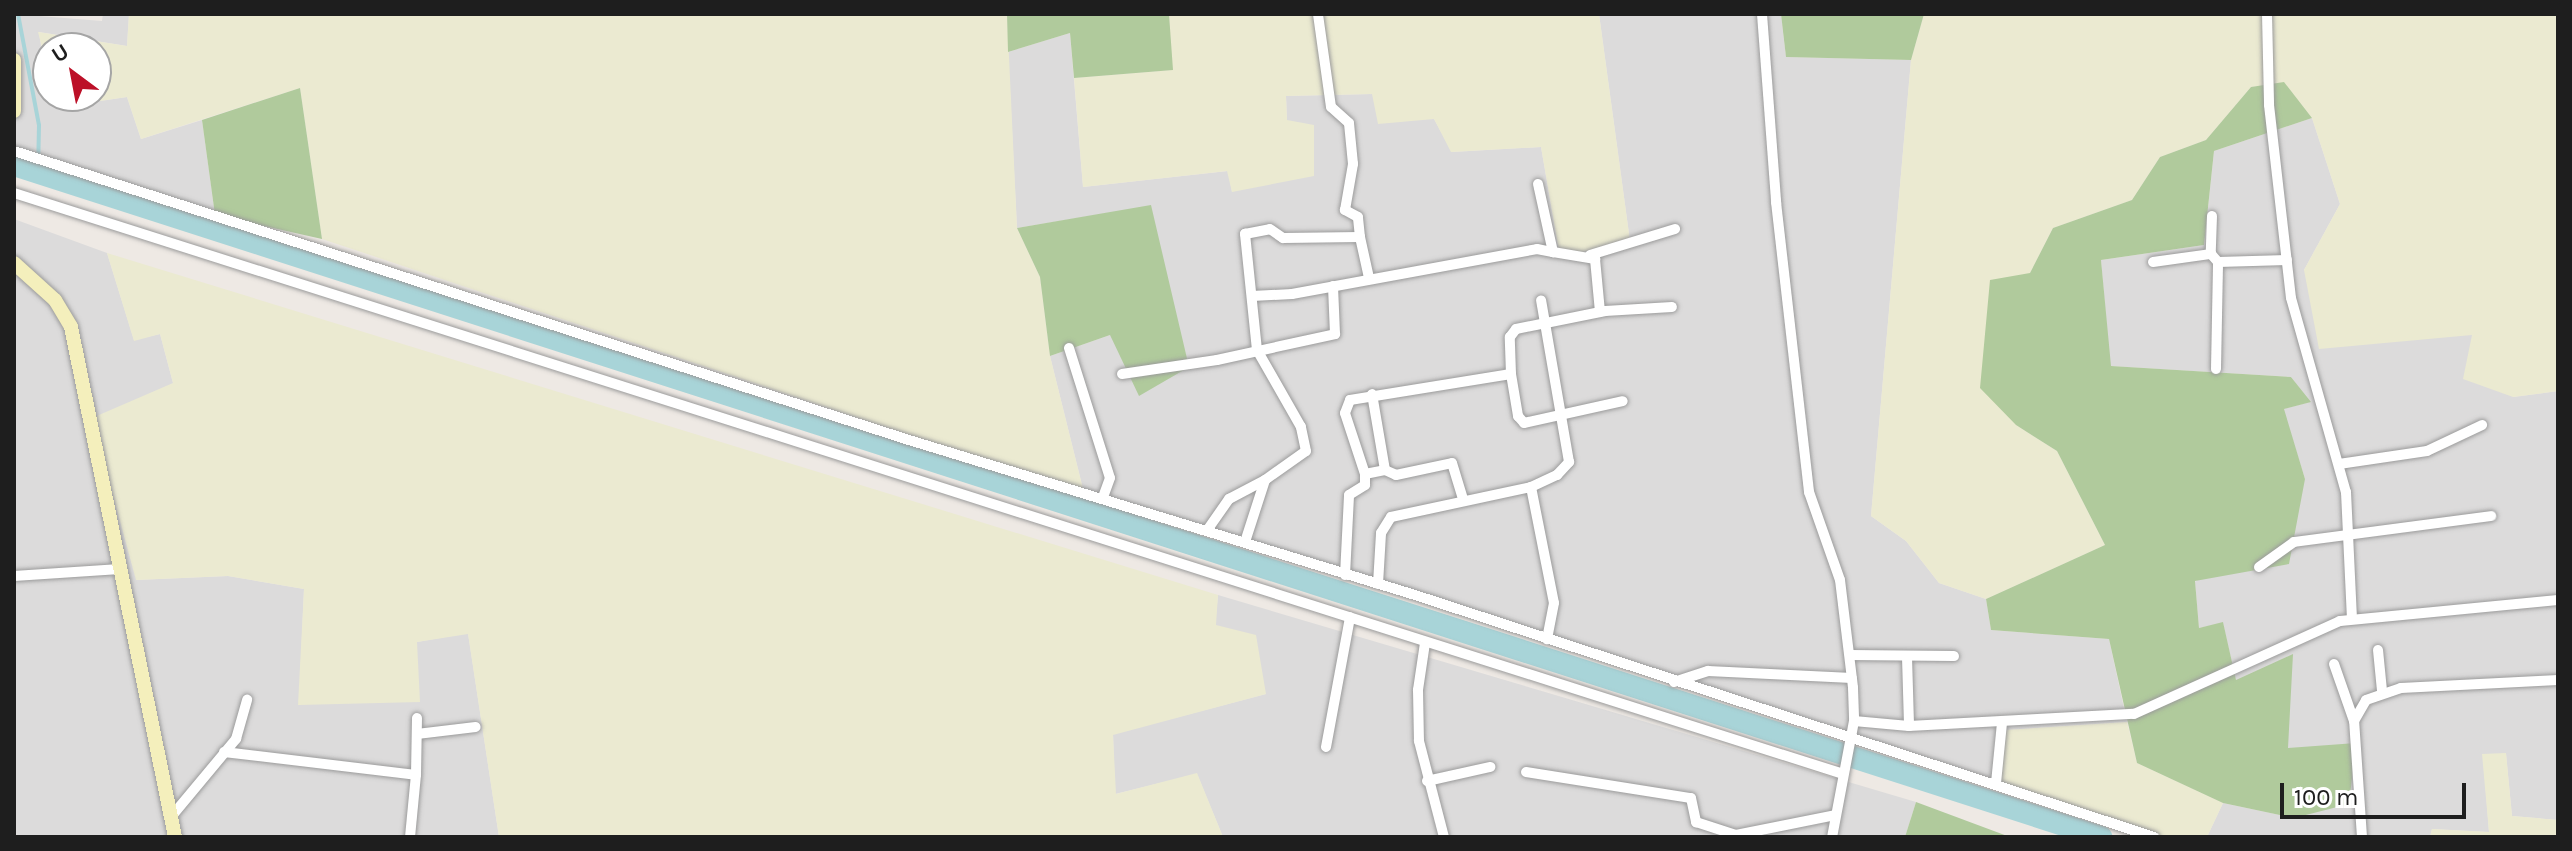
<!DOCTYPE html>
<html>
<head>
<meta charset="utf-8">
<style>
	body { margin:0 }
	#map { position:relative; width:2572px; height:851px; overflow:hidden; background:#eee9e4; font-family:Karla,sans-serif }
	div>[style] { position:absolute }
	.residential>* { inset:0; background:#dcdbdb }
	.farmland>* { inset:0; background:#ebead1 }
	.forest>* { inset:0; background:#b0ca9c }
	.stream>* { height:4px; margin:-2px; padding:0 2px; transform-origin:2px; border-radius:2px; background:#a8d4d8 }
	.river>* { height:22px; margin:-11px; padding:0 11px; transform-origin:11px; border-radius:11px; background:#a8d4d8 }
	.roads { filter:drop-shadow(0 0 2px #9b9b9b) drop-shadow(0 0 2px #9b9b9b) }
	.street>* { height:10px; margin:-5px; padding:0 5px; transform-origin:5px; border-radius:5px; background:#fff }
	.secondary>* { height:14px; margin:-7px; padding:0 7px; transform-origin:7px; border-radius:7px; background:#f4efbc }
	span { translate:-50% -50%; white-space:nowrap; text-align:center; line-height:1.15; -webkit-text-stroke:7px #fff; paint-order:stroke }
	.frame { position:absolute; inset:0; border:16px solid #1e1e1e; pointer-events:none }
	.north { position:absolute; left:32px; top:32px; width:80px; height:80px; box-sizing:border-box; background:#fff; border:2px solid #a5a5a5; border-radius:50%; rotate:328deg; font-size:22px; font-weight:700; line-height:32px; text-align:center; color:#1e1e1e }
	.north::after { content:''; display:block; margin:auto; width:28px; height:36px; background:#bc1028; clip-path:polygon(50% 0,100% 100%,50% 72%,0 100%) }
	.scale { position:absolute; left:2280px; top:783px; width:186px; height:36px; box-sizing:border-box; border:4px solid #1e1e1e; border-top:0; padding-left:10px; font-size:24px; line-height:28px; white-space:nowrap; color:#1e1e1e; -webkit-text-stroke:6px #fff; paint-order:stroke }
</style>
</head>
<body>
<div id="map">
	<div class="residential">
		<div style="clip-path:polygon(14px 14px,102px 21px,103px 14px,129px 14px,127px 46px,39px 32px,48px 96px,96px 96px,96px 82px,100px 101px,127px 97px,141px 139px,202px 120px,215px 215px,14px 149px)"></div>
		<div style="clip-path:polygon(1599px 14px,1781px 14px,1786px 57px,1911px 60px,1871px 516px,1906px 541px,1939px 583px,1986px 599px,1991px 630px,2109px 639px,2127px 722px,2007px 730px,1998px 786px,1084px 493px,1050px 356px,1110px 335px,1151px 206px,1017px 228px,1008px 52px,1070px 33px,1083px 187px,1228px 171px,1232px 192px,1287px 120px,1286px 96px,1372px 94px,1434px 119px,1452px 152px,1541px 147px,1560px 257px,1630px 241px)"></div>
		<div style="clip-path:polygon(2312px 118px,2340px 204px,2304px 270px,2473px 335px,2513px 397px,2558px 391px,2558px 820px,2512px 816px,2506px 754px,2483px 754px,2489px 832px,2432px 829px,2430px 837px,2207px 837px,2223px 803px,2294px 818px,2287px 749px,2292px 655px,2236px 681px,2223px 623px,2199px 628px,2195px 582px,2305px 479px,2283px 409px,2310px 402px,2291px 377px,2110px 366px,2101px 260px,2204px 245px,2214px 151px)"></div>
		<div style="clip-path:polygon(14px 219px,107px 253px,134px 340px,160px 334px,173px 383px,136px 580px,228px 576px,304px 589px,299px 705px,417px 642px,468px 633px,499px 837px,14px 837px)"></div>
		<div style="clip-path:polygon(1218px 595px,1916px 802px,1905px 837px,1223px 837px,1197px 774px,1115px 794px,1113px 734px,1266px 694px,1215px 625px)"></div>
	</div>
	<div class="farmland">
		<div style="clip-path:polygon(129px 14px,1007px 14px,1017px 228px,1040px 277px,1050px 356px,1084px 493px,322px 239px,300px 88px,141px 139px,127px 97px,100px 101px,96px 48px,48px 48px,48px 70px,38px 32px,127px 46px)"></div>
		<div style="clip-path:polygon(1169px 14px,1599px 14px,1630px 241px,1560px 257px,1541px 147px,1451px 152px,1434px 119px,1378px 124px,1372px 94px,1286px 96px,1287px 120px,1314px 125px,1314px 176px,1232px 192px,1227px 171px,1083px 187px,1074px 78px,1172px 70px)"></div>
		<div style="clip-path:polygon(1924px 14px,2558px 14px,2558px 391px,2513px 397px,2463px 379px,2472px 335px,2319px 349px,2304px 270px,2340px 204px,2312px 118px,2284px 83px,2251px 87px,2206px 140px,2160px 157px,2132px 200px,2053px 228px,2030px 273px,2016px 425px,2057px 451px,2105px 545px,1986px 599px,1939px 583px,1906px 541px,1871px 516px,1911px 60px)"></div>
		<div style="clip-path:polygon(107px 253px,1218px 595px,1216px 625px,1256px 635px,1266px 694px,1113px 735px,1116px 794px,1197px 773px,1223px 837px,499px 837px,468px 634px,417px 642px,420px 702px,298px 705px,304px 589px,228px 576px,136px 580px,92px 418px,173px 383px,160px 334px,134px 341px)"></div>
		<div style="clip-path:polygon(2127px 722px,2137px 763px,2223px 803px,2207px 837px,2155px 837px,1998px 786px,2006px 730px)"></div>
		<div style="clip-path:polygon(2506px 753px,2512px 816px,2558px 820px,2558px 837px,2430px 837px,2432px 829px,2489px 832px,2482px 754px)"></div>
	</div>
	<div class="forest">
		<div style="clip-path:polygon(1007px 14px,1169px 14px,1173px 70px,1074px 78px,1070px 33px,1008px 52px)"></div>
		<div style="clip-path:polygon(1781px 14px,1924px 14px,1911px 60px,1786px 57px)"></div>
		<div style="clip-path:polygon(2284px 82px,2312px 118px,2214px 151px,2204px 245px,2101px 260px,2111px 366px,2291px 377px,2311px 402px,2284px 409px,2305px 479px,2289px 564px,2195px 581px,2199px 628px,2223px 622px,2236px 680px,2293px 654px,2288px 748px,2356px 743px,2349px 804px,2294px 818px,2223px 803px,2137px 763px,2109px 639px,1991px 630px,1986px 599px,2105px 545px,2057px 451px,2016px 425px,1980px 388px,1990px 280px,2030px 273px,2053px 228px,2132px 200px,2160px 157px,2206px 140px,2251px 87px)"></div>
		<div style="clip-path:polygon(300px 88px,322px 239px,215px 215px,202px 120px)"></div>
		<div style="clip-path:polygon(1151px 205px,1189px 367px,1139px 396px,1110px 335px,1050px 356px,1040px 277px,1017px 228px)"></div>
		<div style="clip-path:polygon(1916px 802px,2010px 837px,1905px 837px)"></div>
	</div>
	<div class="stream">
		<div style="left:18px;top:14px;width:113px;rotate:79.3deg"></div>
		<div style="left:39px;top:125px;width:47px;rotate:91.2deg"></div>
	</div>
	<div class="river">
		<div style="left:14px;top:165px;width:2193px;rotate:17.85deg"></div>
	</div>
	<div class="roads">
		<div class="street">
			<div style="left:1762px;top:14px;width:189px;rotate:85.7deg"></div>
			<div style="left:1776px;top:202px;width:292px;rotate:83.5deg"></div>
			<div style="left:1809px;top:492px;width:93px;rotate:70.6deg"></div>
			<div style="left:1840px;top:580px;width:109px;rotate:83.1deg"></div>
			<div style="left:1853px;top:688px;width:33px;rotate:88deg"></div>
			<div style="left:1854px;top:721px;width:118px;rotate:100.7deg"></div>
			<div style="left:2267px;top:14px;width:91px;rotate:88.7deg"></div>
			<div style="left:2269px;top:105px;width:194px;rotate:83.5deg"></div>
			<div style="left:2291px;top:298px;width:202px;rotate:74.2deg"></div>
			<div style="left:2346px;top:492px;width:127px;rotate:87.3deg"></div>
			<div style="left:14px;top:151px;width:941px;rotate:17.9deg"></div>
			<div style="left:909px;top:440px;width:529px;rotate:17.03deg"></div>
			<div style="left:1415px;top:595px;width:778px;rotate:18.13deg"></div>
			<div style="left:1538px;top:184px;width:70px;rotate:77.6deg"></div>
			<div style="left:1553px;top:252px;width:43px;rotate:9.5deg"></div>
			<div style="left:1595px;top:259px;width:53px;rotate:84.6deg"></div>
			<div style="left:14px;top:193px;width:1919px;rotate:17.62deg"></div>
			<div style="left:2212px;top:216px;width:38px;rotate:92deg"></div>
			<div style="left:2211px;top:254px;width:11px;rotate:49deg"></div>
			<div style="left:2218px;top:262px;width:69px;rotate:-1.7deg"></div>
			<div style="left:1360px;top:237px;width:42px;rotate:77.6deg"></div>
			<div style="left:1590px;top:255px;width:89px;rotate:-17deg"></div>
			<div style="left:2153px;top:262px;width:59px;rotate:-7.9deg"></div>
			<div style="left:1252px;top:296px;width:40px;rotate:-2.9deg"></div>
			<div style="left:1292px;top:294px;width:249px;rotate:-10.4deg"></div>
			<div style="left:1537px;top:249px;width:16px;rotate:11deg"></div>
			<div style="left:1069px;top:348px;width:136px;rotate:72.5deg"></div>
			<div style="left:1110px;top:478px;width:20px;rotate:110deg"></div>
			<div style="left:2216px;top:369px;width:107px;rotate:-88.9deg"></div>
			<div style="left:1122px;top:374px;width:96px;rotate:-8.4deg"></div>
			<div style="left:1217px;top:360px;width:121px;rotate:-12.4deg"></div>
			<div style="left:1335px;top:334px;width:48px;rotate:-92.4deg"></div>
			<div style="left:1511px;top:374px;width:37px;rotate:-92deg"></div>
			<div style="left:1510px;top:337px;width:10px;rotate:-53deg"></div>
			<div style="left:1516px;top:329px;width:91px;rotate:-11.4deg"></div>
			<div style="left:1605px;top:311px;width:67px;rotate:-3.4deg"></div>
			<div style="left:2339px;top:464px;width:89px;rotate:-8.4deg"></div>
			<div style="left:2427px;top:451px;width:61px;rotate:-25.3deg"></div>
			<div style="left:1385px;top:470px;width:12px;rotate:24deg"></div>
			<div style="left:1396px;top:475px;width:57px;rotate:-12.1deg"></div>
			<div style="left:1452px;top:463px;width:38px;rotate:73deg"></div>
			<div style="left:1365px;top:474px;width:64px;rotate:-108.2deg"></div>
			<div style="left:1345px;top:413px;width:14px;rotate:-69deg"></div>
			<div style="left:1350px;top:400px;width:163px;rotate:-9.2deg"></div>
			<div style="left:1511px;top:374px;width:43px;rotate:80.5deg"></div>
			<div style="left:1518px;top:416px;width:9px;rotate:49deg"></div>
			<div style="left:1524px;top:423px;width:101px;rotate:-12.5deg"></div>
			<div style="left:1531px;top:487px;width:118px;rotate:78.8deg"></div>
			<div style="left:1554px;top:603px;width:37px;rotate:101deg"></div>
			<div style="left:1208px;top:529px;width:37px;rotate:-55deg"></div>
			<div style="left:1229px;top:499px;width:41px;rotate:-27.8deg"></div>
			<div style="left:1245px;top:542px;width:65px;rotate:-72.1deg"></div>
			<div style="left:1265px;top:480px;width:50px;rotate:-35.3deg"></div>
			<div style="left:1306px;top:451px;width:25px;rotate:-102deg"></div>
			<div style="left:1301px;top:427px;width:89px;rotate:-119.7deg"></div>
			<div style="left:1257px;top:350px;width:117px;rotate:-95.9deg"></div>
			<div style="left:1245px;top:234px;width:25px;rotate:-11deg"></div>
			<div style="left:1270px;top:229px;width:16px;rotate:35deg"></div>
			<div style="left:1283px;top:238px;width:77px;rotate:-0.7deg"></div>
			<div style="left:1360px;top:237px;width:20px;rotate:-96deg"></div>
			<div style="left:1358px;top:217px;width:15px;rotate:-152deg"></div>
			<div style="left:1345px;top:210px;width:47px;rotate:-80.1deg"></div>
			<div style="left:1353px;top:164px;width:41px;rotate:-95.6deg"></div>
			<div style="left:1349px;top:123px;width:24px;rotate:-138deg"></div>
			<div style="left:1331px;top:107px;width:94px;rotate:-98deg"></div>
			<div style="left:2259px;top:567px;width:43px;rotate:-35.5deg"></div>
			<div style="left:2294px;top:542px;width:199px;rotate:-7.5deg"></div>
			<div style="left:1345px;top:575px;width:80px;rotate:-87.1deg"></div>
			<div style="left:1349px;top:495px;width:19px;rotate:-32deg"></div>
			<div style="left:1365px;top:485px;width:11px;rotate:-90deg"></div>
			<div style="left:1365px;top:474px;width:20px;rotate:-11deg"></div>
			<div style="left:1385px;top:470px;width:77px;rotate:-99.7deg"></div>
			<div style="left:14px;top:576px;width:106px;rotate:-3.8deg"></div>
			<div style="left:1378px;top:584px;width:51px;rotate:-86.6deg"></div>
			<div style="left:1381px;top:533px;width:19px;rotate:-58deg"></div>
			<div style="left:1391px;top:517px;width:143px;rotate:-12.1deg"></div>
			<div style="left:1531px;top:487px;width:29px;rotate:-25deg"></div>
			<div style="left:1557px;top:475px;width:18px;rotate:-47deg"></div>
			<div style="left:1569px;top:462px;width:164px;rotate:-99.8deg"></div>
			<div style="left:1425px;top:643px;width:48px;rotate:98.5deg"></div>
			<div style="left:1418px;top:690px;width:51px;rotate:88.9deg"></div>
			<div style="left:1419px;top:741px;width:99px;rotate:75.4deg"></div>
			<div style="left:2378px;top:650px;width:41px;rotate:84.4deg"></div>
			<div style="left:1850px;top:655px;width:104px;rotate:0.6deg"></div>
			<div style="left:1907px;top:657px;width:69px;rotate:88.3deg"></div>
			<div style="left:2334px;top:664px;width:60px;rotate:70.7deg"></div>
			<div style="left:1674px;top:682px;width:36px;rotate:-18deg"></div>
			<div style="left:1708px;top:671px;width:144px;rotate:2.8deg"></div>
			<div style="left:1854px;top:721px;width:55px;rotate:5.2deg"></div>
			<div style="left:1909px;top:726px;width:225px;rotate:-3.1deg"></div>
			<div style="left:2134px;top:714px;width:226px;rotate:-24.3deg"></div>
			<div style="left:2340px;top:621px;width:219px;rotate:-5.5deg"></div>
			<div style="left:417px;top:734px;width:59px;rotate:-6.8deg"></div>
			<div style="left:1326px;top:747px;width:132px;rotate:-79.5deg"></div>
			<div style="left:224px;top:752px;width:193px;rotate:6.8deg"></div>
			<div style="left:416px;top:775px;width:57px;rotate:-89deg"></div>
			<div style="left:1526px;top:772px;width:167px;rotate:9deg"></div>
			<div style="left:1691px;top:798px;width:25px;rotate:78deg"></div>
			<div style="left:1696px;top:822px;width:42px;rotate:18deg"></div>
			<div style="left:1736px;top:835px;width:101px;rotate:-11.4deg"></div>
			<div style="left:1427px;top:781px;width:65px;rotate:-12.5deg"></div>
			<div style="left:1996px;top:783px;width:60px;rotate:-84.3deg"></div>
			<div style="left:171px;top:817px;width:102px;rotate:-50.2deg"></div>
			<div style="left:236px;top:739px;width:41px;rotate:-74.2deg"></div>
			<div style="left:410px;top:837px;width:62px;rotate:-84.5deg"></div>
			<div style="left:2362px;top:837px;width:116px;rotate:-93.9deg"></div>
			<div style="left:2354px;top:721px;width:24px;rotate:-60deg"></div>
			<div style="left:2366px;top:700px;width:37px;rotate:-19deg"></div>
			<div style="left:2401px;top:688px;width:157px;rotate:-2.9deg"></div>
		</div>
		<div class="secondary">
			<div style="left:14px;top:60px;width:51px;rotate:90deg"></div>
			<div style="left:14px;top:263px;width:55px;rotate:42.1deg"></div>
			<div style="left:55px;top:300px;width:31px;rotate:59deg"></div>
			<div style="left:71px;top:327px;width:520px;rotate:78.47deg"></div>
		</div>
	</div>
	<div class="frame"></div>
	<div class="north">U</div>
	<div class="scale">100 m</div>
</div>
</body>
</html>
